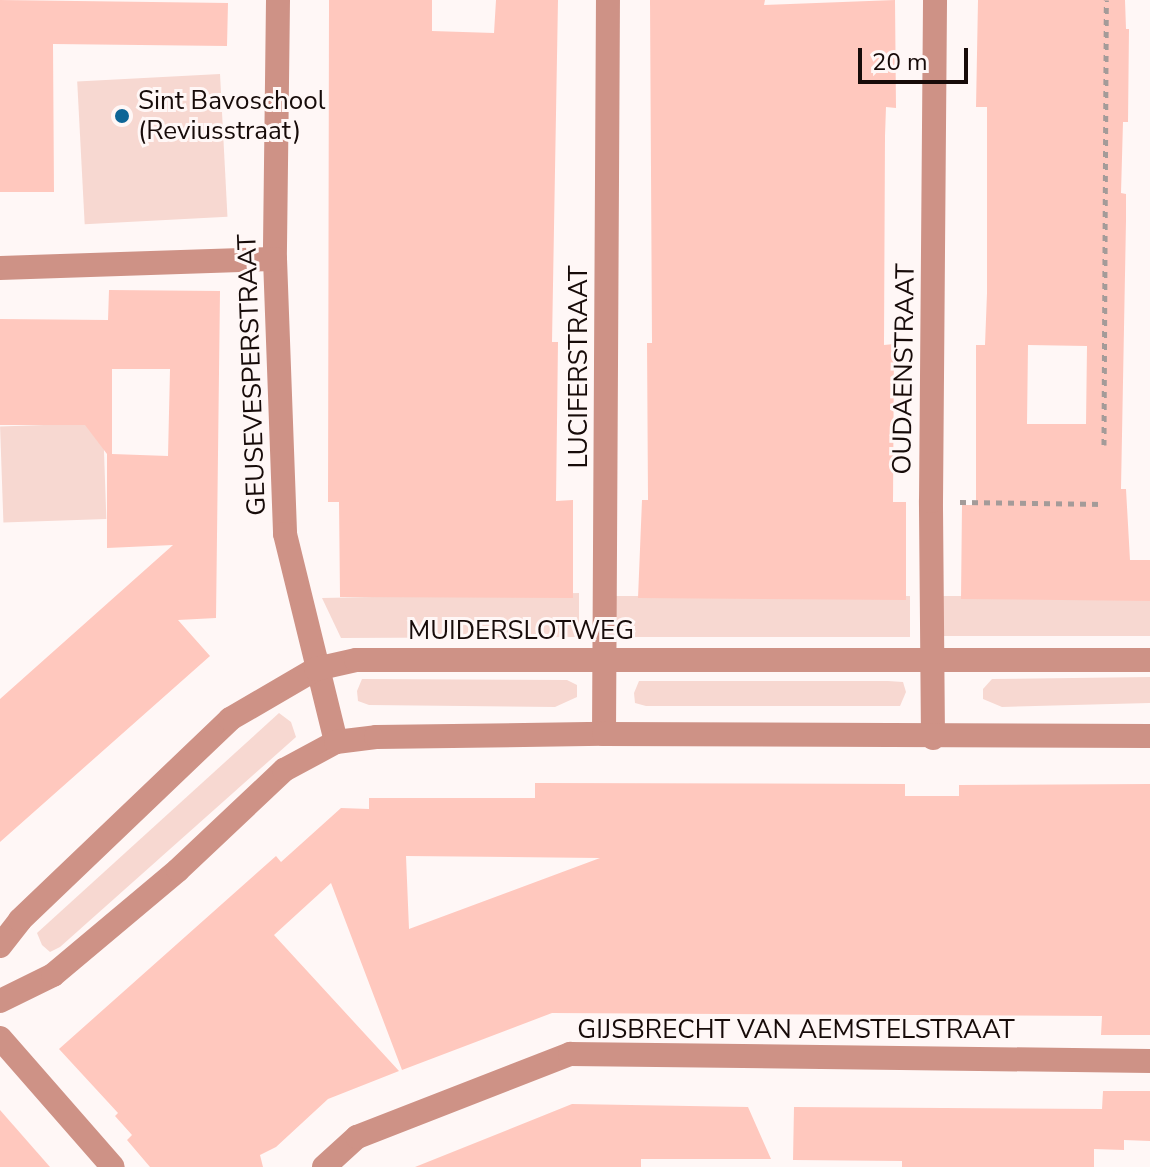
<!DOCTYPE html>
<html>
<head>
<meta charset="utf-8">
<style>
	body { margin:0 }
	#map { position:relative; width:1150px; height:1167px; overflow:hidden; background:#fff7f6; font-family:"Nunito Sans",sans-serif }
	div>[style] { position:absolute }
	.green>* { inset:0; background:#f7d8d1; transform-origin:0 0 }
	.building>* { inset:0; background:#ffc8be }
	.path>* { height:5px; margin-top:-2.5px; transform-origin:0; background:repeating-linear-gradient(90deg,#a49b99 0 6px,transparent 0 12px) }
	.street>* { height:24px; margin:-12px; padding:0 12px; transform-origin:12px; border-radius:12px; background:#ce9286 }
	.dots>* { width:22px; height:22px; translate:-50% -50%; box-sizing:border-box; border:4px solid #fff7f6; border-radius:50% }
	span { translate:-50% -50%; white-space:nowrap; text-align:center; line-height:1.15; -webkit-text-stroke:6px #fff7f6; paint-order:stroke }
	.poi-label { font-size:26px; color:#170b09 }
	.left { translate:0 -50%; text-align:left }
	.street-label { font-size:26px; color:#170b09 }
	.scale { position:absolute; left:858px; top:48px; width:110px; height:36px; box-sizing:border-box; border:4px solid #170b09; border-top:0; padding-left:10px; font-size:24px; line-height:28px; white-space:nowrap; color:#170b09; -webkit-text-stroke:6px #fff7f6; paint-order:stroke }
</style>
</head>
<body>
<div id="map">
	<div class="green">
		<div style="left:220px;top:74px;width:143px;height:143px;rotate:87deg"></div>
		<div style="left:103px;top:423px;width:96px;height:103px;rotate:88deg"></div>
		<div style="clip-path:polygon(579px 593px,579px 637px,341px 638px,322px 598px)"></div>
		<div style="left:606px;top:596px;width:304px;height:41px"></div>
		<div style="left:938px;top:596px;width:212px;height:40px"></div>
		<div style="clip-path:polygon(1150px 677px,1150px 703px,1002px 707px,983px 699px,983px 689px,992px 679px)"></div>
		<div style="clip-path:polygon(362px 679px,567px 680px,577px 685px,577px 697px,555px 707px,369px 705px,358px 701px,357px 691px)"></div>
		<div style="clip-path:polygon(639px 681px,888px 681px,903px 682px,906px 692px,900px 706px,646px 706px,635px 703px,634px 693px)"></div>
		<div style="clip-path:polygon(279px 713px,291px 722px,296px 737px,60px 947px,50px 952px,42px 945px,37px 933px)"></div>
	</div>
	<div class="building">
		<div style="clip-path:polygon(0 0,228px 3px,227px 46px,53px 44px,54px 192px,0 192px)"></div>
		<div style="clip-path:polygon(329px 0,432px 0,432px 31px,494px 33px,496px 0,558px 0,552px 342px,558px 342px,556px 501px,573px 500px,573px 598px,340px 597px,339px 502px,328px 502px)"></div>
		<div style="clip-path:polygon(650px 0,765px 0,764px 5px,895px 0,896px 108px,886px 107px,885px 136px,884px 345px,894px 344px,893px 502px,906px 502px,906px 600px,638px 598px,642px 500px,648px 500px,647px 343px,652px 343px)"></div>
		<div style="clip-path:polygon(evenodd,978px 0,1125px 0,1126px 29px,1129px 29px,1128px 122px,1123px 122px,1121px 193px,1126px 194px,1126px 221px,1121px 489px,1126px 489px,1130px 560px,1150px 560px,1150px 601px,961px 599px,962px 505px,976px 505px,976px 345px,985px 345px,987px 293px,987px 107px,976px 107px,978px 0,1028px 345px,1087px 346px,1086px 424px,1027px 424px,1028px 345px)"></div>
		<div style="clip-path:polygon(evenodd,109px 290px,220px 291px,216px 618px,178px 620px,210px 656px,0 842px,0 699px,173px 545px,107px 548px,107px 454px,85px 425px,0 425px,0 319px,108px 320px,109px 290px,112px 369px,170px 369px,168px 456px,112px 454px,112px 369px)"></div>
		<div style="clip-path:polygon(evenodd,535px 783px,905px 784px,905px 796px,959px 796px,959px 785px,1150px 784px,1150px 1035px,1101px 1035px,1102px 1016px,552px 1013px,402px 1070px,331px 883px,274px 935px,399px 1071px,328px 1099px,276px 1147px,260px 1155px,263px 1167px,150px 1167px,127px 1140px,132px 1135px,115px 1116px,118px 1113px,59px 1049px,276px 856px,281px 862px,341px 808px,369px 809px,369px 798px,535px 798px,535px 783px,406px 856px,600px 858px,409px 929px,406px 856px)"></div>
		<div style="clip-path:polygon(1103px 1091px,1150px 1091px,1150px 1141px,1124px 1140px,1124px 1150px,1094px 1149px,1094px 1167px,902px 1167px,902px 1161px,793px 1160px,794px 1107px,1102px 1109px)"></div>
		<div style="clip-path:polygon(572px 1104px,748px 1107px,771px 1159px,641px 1159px,641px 1167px,415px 1167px)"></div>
		<div style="clip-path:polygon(0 1110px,50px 1167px,0 1167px)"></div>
	</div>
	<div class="path">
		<div style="left:1104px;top:445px;width:445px;rotate:-89.7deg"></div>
		<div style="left:960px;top:502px;width:144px;rotate:0.8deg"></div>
	</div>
	<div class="street">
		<div style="left:278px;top:0;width:259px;rotate:90.7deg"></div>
		<div style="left:275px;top:259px;width:275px;rotate:87.9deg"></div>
		<div style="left:285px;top:534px;width:214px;rotate:76.2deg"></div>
		<div style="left:0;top:268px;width:275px;rotate:-1.9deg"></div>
		<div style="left:604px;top:734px;width:734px;rotate:-89.69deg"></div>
		<div style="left:933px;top:738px;width:237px;rotate:-90.5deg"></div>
		<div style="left:931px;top:501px;width:501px;rotate:-89.54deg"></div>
		<div style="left:0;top:946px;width:33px;rotate:-52deg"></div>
		<div style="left:20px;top:920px;width:291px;rotate:-43.7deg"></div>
		<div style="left:230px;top:719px;width:99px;rotate:-30.2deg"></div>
		<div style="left:316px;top:669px;width:41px;rotate:-12.7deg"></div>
		<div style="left:356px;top:660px;width:794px"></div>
		<div style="left:0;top:1001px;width:59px;rotate:-26.1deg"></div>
		<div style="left:53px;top:975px;width:163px;rotate:-40deg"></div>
		<div style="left:178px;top:870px;width:146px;rotate:-43.3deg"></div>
		<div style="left:284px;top:770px;width:59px;rotate:-28.3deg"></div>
		<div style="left:336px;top:742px;width:40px;rotate:-7.1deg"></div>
		<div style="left:376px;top:737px;width:228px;rotate:-0.8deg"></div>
		<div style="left:604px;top:734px;width:546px;rotate:0.21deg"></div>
		<div style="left:0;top:1038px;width:171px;rotate:48.8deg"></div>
		<div style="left:324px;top:1167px;width:45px;rotate:-42.3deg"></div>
		<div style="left:357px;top:1137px;width:229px;rotate:-21.3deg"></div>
		<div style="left:570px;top:1054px;width:580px;rotate:0.69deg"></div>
	</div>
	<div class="dots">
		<div style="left:122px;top:116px;background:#0e6596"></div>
	</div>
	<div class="poi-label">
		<span class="left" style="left:138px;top:116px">Sint Bavoschool<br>(Reviusstraat)</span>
	</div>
	<div class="street-label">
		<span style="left:579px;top:367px;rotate:-90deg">LUCIFERSTRAAT</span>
		<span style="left:904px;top:369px;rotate:-89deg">OUDAENSTRAAT</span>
		<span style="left:252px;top:375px;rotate:-92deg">GEUSEVESPERSTRAAT</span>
		<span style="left:521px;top:631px">MUIDERSLOTWEG</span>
		<span style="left:796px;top:1030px">GIJSBRECHT VAN AEMSTELSTRAAT</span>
	</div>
	<div class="scale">20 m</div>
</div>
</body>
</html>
